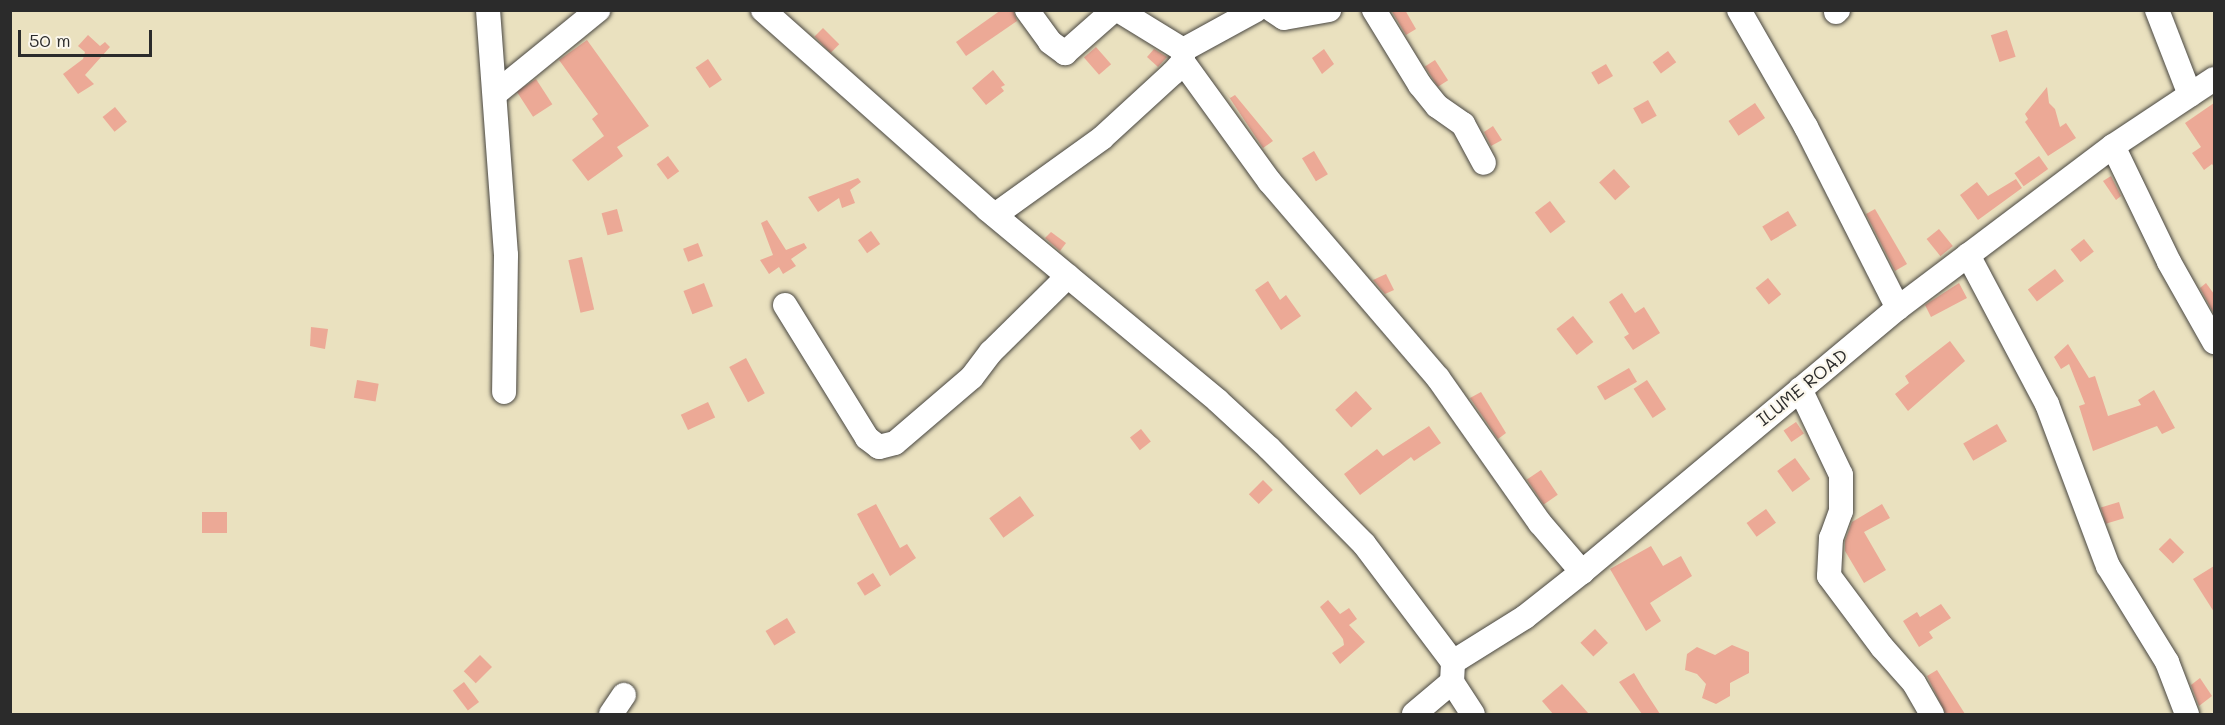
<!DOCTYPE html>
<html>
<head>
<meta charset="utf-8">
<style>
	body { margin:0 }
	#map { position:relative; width:2225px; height:725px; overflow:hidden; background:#eae1bf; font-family:Mali,sans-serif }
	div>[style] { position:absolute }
	.building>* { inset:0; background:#eca996; transform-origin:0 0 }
	.roads { filter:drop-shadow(0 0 2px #484641) drop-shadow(0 0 2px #484641) }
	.minor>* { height:24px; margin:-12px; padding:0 12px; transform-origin:12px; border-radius:12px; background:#fff }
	span { translate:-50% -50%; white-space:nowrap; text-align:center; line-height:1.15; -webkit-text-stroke:4.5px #fbf7ec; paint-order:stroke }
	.street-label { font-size:18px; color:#2b2b2b }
	.frame { position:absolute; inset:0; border:12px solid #2b2b2b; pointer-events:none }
	.scale { position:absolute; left:18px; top:30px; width:134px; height:27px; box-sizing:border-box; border:3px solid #2b2b2b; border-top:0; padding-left:8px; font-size:18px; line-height:21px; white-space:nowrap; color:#2b2b2b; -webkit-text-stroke:4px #fbf7ec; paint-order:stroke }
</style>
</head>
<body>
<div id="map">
	<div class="building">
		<div style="clip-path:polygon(1001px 10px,1013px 10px,1017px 21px,966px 56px,956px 42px)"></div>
		<div style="clip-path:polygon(1391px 10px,1405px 10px,1416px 29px,1406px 35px)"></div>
		<div style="left:823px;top:28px;width:23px;height:12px;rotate:45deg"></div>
		<div style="left:2007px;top:30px;width:28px;height:17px;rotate:72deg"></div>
		<div style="clip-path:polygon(88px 35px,100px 46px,105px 42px,110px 47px,85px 75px,94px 84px,78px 94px,63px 74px,83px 59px,85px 52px,78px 46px)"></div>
		<div style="clip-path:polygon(587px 40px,649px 126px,617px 147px,623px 156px,588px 181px,572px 160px,604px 136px,592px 119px,598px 114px,559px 60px)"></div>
		<div style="left:1096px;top:47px;width:23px;height:16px;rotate:49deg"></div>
		<div style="clip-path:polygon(1154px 49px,1167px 57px,1158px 67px,1147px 57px)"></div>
		<div style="clip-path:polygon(1324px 49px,1334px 64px,1322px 74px,1312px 58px)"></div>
		<div style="left:1668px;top:51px;width:14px;height:19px;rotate:54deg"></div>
		<div style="left:708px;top:59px;width:25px;height:15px;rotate:56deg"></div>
		<div style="left:1435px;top:60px;width:24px;height:12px;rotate:57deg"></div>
		<div style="left:1606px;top:64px;width:14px;height:17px;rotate:60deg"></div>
		<div style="clip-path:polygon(993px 70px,1005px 85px,1001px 87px,1004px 91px,986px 105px,972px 88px)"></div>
		<div style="left:536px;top:79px;width:30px;height:23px;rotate:57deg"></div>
		<div style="clip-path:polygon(2047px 87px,2049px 103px,2055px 109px,2060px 127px,2066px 123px,2076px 138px,2048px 156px,2025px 122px,2028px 119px,2025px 114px)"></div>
		<div style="clip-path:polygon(1225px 91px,1230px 98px,1235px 95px,1273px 141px,1263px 148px)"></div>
		<div style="left:1648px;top:100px;width:18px;height:17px;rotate:61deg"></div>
		<div style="left:1755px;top:103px;width:18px;height:32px;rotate:56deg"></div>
		<div style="clip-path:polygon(2214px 103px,2214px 167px,2212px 164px,2204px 170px,2192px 153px,2201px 147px,2185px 123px)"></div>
		<div style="left:115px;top:107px;width:19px;height:16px;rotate:51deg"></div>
		<div style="clip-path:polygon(1493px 126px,1502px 140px,1491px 146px,1484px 132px)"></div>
		<div style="left:1314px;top:151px;width:27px;height:14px;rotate:59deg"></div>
		<div style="left:668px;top:156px;width:19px;height:14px;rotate:54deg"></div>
		<div style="left:2039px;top:156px;width:16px;height:30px;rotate:55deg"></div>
		<div style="left:1614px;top:169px;width:24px;height:20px;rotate:48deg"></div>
		<div style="clip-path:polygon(2111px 176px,2121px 196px,2116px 200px,2103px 181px)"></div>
		<div style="clip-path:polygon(858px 178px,861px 182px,850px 190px,855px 203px,842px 208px,839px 198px,818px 212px,808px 197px)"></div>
		<div style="clip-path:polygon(2016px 179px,2022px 188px,1978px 220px,1960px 195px,1977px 182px,1988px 196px)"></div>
		<div style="left:1550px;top:201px;width:26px;height:19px;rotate:53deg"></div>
		<div style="left:617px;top:209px;width:23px;height:16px;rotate:75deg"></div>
		<div style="clip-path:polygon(1875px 209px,1907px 264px,1895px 271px,1866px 214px)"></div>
		<div style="left:1788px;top:211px;width:17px;height:30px;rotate:59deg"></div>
		<div style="clip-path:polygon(767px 220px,786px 250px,804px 243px,807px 248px,791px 259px,796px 266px,783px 274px,779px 267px,769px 274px,760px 260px,773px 255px,761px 223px)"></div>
		<div style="left:1939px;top:229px;width:22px;height:16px;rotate:51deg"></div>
		<div style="left:871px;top:231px;width:16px;height:16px;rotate:55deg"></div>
		<div style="clip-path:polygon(1051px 232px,1066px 243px,1060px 251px,1045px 238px)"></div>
		<div style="left:2084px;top:239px;width:16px;height:17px;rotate:52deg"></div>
		<div style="left:698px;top:243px;width:14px;height:16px;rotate:69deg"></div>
		<div style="left:582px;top:257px;width:54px;height:14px;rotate:77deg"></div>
		<div style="left:2055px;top:269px;width:15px;height:34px;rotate:53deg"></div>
		<div style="clip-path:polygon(1386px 274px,1394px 290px,1385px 294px,1373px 280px)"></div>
		<div style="left:1768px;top:278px;width:21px;height:16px;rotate:51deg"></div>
		<div style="clip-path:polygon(1268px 281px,1280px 300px,1286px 295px,1301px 316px,1281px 330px,1255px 290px)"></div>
		<div style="left:704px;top:283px;width:25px;height:22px;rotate:69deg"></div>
		<div style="clip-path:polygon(1959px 283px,1967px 298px,1931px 317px,1925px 305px)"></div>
		<div style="clip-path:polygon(2206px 283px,2214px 294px,2214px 314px,2200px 288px)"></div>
		<div style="clip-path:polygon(1622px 293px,1635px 313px,1644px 307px,1660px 333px,1633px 350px,1624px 337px,1629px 334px,1609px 302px)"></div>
		<div style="left:1573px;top:316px;width:33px;height:21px;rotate:52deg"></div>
		<div style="clip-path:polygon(311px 327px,328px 329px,325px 349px,310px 346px)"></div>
		<div style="clip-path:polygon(1950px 341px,1965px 361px,1908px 411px,1895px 394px,1909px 383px,1905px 376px)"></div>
		<div style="clip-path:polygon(2068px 344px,2089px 378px,2095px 376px,2108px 416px,2141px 405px,2138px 400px,2154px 390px,2175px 428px,2162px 434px,2157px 426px,2093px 451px,2079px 406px,2085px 404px,2069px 364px,2061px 369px,2054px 357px)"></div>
		<div style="left:746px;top:358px;width:40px;height:19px;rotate:62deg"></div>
		<div style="left:1629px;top:368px;width:16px;height:37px;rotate:60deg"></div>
		<div style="left:357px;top:380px;width:22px;height:18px;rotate:10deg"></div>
		<div style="left:1647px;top:380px;width:35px;height:16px;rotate:57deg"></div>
		<div style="left:1356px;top:391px;width:24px;height:28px;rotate:48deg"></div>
		<div style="clip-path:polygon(1481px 392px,1506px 433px,1498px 439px,1470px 398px)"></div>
		<div style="left:708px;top:402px;width:17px;height:30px;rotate:65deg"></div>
		<div style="left:1796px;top:422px;width:14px;height:15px;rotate:56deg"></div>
		<div style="left:1997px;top:424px;width:20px;height:39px;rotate:60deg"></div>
		<div style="clip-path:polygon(1429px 426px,1441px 443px,1414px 461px,1411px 457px,1360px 495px,1344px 474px,1377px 449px,1383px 456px)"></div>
		<div style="left:1141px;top:429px;width:16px;height:14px;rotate:52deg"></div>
		<div style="left:1795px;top:458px;width:26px;height:22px;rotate:54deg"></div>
		<div style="left:1541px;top:470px;width:30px;height:17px;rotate:56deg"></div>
		<div style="left:1263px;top:480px;width:14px;height:20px;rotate:45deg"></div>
		<div style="left:1020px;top:496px;width:24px;height:38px;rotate:54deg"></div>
		<div style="left:2119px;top:502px;width:17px;height:19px;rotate:73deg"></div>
		<div style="clip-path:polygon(876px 504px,900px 548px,907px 544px,916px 558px,890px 576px,857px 514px)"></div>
		<div style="clip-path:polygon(1882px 504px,1890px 518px,1864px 532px,1886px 570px,1864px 583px,1845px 551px,1845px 541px,1852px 522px)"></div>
		<div style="left:1766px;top:509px;width:17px;height:24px;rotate:54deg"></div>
		<div style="left:202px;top:512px;width:25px;height:21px"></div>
		<div style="left:2170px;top:538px;width:20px;height:16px;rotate:45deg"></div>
		<div style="clip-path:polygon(1651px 546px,1663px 566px,1681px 556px,1692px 576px,1650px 603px,1661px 621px,1646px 631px,1610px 569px)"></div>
		<div style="clip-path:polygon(2214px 566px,2214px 612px,2193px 579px)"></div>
		<div style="left:873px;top:573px;width:15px;height:19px;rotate:58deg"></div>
		<div style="clip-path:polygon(1328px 600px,1340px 614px,1349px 608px,1357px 619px,1349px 625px,1365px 642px,1340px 664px,1332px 653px,1344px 645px,1343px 639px,1320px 607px)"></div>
		<div style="clip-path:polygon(1941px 604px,1951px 618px,1929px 632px,1933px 638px,1919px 647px,1903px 621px,1917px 612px,1920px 617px)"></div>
		<div style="left:787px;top:618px;width:17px;height:25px;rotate:59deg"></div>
		<div style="left:1595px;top:629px;width:19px;height:20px;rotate:47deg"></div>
		<div style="clip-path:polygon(1732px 645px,1749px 652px,1749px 673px,1730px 683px,1730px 696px,1716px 704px,1702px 698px,1706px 684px,1697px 674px,1685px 670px,1687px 654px,1697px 647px,1715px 655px)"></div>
		<div style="left:480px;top:655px;width:17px;height:23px;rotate:45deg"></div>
		<div style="clip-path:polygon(1937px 670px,1965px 714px,1946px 714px,1927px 676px)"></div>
		<div style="clip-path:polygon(1634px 673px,1643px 688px,1660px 714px,1642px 714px,1619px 682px)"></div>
		<div style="clip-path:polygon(2200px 678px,2212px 696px,2199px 706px,2191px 685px)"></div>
		<div style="left:464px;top:682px;width:25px;height:14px;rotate:53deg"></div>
		<div style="clip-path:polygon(1562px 684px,1589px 714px,1553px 714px,1542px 701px)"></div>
	</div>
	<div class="roads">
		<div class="minor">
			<div style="left:488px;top:10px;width:246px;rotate:85.8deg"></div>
			<div style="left:506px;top:255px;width:137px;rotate:90.8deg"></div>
			<div style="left:763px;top:10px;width:300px;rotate:41.6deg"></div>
			<div style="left:987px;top:209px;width:300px;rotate:39.7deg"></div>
			<div style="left:1218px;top:401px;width:69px;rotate:42.7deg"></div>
			<div style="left:1269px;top:448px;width:135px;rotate:45.3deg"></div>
			<div style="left:1364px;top:544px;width:148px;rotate:53deg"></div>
			<div style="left:1027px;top:10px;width:39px;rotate:54deg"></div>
			<div style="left:1050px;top:42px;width:19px;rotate:36deg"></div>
			<div style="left:1065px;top:53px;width:65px;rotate:-41.3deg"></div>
			<div style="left:1118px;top:10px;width:76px;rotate:31.6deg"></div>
			<div style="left:1272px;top:10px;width:14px;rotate:34deg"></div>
			<div style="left:1284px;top:18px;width:46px;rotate:-10.1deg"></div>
			<div style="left:1374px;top:10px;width:88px;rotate:58.5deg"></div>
			<div style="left:1420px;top:85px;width:27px;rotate:51deg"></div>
			<div style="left:1437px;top:106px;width:32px;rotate:35deg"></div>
			<div style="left:1463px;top:124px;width:44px;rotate:61.7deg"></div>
			<div style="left:1739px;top:10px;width:135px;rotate:60.2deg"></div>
			<div style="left:1806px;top:127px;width:203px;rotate:63.1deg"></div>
			<div style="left:2157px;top:10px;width:91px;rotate:68.8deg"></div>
			<div style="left:1836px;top:12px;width:3px;rotate:-45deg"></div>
			<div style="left:1183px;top:62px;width:148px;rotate:54.1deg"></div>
			<div style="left:1270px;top:182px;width:258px;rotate:49.4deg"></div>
			<div style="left:1438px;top:378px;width:177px;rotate:54.9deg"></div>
			<div style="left:1540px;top:523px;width:65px;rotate:49.4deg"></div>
			<div style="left:496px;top:93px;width:132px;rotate:-39.1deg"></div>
			<div style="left:2113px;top:146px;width:129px;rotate:64.2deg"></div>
			<div style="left:2169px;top:262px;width:92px;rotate:60.6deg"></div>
			<div style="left:995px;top:215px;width:132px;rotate:-35.7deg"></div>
			<div style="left:1102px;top:138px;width:96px;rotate:-42.5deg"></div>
			<div style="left:1173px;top:73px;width:15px;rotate:-48deg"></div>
			<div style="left:1183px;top:62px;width:12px;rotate:-90deg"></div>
			<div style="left:1183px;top:50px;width:83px;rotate:-28.7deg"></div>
			<div style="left:1968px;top:255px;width:169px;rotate:62.1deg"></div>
			<div style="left:2047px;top:404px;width:173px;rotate:69.4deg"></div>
			<div style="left:2108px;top:566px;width:113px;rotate:58.4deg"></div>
			<div style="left:2167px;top:662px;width:56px;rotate:69deg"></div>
			<div style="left:785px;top:305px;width:156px;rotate:58.3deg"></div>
			<div style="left:867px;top:438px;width:15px;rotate:37deg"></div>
			<div style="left:879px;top:447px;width:16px;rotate:-14deg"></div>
			<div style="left:895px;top:443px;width:101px;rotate:-40.6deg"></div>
			<div style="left:972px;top:377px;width:31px;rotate:-53deg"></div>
			<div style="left:991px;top:352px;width:108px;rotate:-44.6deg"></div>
			<div style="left:1800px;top:389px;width:95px;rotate:64.5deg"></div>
			<div style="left:1841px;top:475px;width:36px;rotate:90deg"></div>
			<div style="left:1841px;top:511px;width:29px;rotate:110deg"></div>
			<div style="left:1831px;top:538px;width:38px;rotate:93deg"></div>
			<div style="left:1829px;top:576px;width:89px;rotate:53.3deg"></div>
			<div style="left:1882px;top:647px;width:48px;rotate:48.4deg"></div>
			<div style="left:1914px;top:683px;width:36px;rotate:60deg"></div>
			<div style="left:1452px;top:682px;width:38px;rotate:57deg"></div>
			<div style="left:611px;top:714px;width:23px;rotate:-56deg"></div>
			<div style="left:1414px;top:714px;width:50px;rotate:-40.1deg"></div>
			<div style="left:1452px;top:682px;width:20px;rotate:-87deg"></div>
			<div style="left:1453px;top:662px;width:85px;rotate:-32deg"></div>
			<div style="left:1525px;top:617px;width:73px;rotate:-38.3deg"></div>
			<div style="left:1582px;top:572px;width:412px;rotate:-39.9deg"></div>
			<div style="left:1898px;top:308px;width:269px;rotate:-37deg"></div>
			<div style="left:2113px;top:146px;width:121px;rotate:-33.6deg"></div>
		</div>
	</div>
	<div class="street-label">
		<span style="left:1802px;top:387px;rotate:-39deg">ILUME ROAD</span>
	</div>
	<div class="frame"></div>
	<div class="scale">50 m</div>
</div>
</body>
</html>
